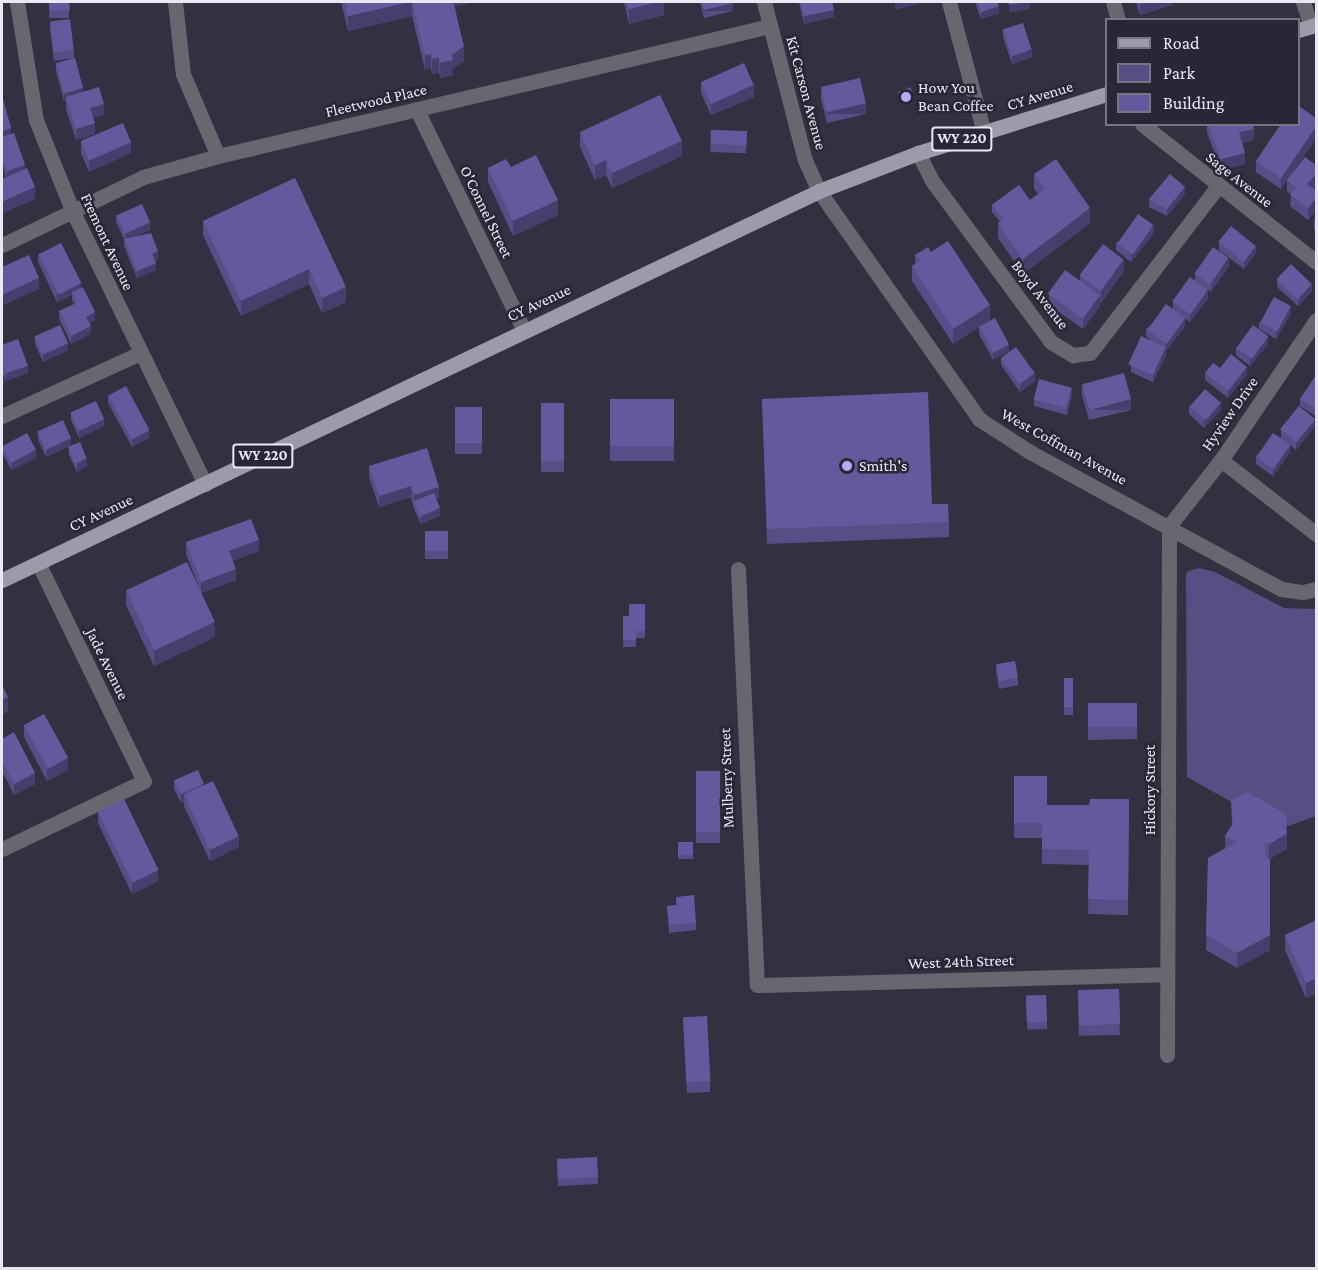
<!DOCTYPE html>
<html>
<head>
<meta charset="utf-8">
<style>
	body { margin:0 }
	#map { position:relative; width:1318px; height:1270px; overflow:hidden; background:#333141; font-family:"Crimson Pro",serif }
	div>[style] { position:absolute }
	.green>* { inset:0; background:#574e83 }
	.street>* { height:15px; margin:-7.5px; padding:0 7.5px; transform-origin:7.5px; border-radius:7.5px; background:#686770 }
	.primary>* { height:15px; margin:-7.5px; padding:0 7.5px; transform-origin:7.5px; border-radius:7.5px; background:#9c9aab }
	.wall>* { inset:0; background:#574d87; transform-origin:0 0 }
	.shaded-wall>* { inset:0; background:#473e6e; transform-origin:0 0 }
	.building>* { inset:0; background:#65599d; transform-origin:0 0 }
	.dots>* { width:16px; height:16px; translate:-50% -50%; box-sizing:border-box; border:3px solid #292737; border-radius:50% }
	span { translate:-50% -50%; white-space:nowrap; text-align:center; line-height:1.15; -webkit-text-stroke:5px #292737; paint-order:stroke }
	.shield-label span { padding:2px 4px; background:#292737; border:2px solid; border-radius:4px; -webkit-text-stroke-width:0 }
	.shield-label { font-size:15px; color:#eae9f3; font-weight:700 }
	.poi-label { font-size:16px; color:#eae9f3 }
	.left { translate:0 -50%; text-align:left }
	.street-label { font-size:16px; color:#eae9f3 }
	.frame { position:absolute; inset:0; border:3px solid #eae9f3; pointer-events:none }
	.legend { position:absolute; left:1105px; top:18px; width:195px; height:108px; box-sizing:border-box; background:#292737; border:2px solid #767582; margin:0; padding:8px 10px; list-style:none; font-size:18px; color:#eae9f3 }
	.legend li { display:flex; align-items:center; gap:12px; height:30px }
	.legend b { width:30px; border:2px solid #767582 }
</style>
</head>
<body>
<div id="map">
	<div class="green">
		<div style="clip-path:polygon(1198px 568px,1215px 572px,1284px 608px,1316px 609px,1316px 816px,1288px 826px,1243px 800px,1235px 804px,1187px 777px,1186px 576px,1187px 572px)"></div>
	</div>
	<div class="street">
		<div style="left:17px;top:2px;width:120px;rotate:80.9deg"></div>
		<div style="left:36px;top:120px;width:97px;rotate:68.2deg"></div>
		<div style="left:72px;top:210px;width:305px;rotate:64.1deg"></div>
		<div style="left:175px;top:2px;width:72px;rotate:83.7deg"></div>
		<div style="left:183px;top:74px;width:89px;rotate:66.9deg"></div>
		<div style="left:764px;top:2px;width:163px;rotate:75.5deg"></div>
		<div style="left:805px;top:160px;width:34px;rotate:66deg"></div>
		<div style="left:819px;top:191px;width:279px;rotate:54.9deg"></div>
		<div style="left:979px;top:419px;width:61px;rotate:32.9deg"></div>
		<div style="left:1030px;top:452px;width:286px;rotate:28.6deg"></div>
		<div style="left:1281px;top:589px;width:22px;rotate:8deg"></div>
		<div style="left:1303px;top:592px;width:13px;rotate:-13deg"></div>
		<div style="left:949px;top:2px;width:136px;rotate:75deg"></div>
		<div style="left:1113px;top:2px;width:19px;rotate:74deg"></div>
		<div style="left:1303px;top:2px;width:25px;rotate:72deg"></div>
		<div style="left:417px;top:110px;width:245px;rotate:64.1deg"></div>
		<div style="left:1142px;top:124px;width:222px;rotate:38.4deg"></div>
		<div style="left:918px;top:153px;width:33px;rotate:63deg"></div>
		<div style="left:933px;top:182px;width:199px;rotate:53.6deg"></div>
		<div style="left:1051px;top:342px;width:26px;rotate:31deg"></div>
		<div style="left:1073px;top:355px;width:17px;rotate:-7deg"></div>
		<div style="left:1090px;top:353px;width:210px;rotate:-52.5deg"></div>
		<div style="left:2px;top:245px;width:157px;rotate:-25.7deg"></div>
		<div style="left:143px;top:177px;width:78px;rotate:-15.6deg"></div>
		<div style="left:218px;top:156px;width:567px;rotate:-13.25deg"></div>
		<div style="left:2px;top:416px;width:152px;rotate:-24.5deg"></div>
		<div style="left:1221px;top:460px;width:120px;rotate:37.9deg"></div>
		<div style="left:738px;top:569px;width:416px;rotate:87.4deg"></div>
		<div style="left:757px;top:985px;width:409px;rotate:-1.5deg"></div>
		<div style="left:2px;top:849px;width:157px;rotate:-25.6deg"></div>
		<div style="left:144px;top:781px;width:242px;rotate:-115.9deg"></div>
		<div style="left:1167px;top:1055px;width:529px;rotate:-89.78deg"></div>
		<div style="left:1169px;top:526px;width:84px;rotate:-51.8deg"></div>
		<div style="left:1221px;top:460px;width:169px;rotate:-55.8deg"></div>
	</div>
	<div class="primary">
		<div style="left:1298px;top:30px;width:19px;rotate:-16deg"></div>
		<div style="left:2px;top:580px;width:905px;rotate:-25.46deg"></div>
		<div style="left:819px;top:191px;width:106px;rotate:-21deg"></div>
		<div style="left:918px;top:153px;width:197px;rotate:-17.4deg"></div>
	</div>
	<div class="wall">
		<div style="left:49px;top:2px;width:20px;height:16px"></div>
		<div style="clip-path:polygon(341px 2px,474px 2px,455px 6px,464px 61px,453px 68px,453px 75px,440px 78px,439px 72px,432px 74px,431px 68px,425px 70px,412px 16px,348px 31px)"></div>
		<div style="clip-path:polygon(624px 2px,664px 2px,664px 15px,629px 24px)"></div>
		<div style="clip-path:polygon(700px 2px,732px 2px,733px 11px,704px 18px)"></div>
		<div style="clip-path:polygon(799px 2px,832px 2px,834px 17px,804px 24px)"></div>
		<div style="clip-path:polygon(975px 2px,997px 2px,999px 13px,981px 19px)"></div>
		<div style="clip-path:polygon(1136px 2px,1172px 2px,1172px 5px,1140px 15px)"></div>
		<div style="clip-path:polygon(50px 22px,74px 50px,74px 58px,54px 61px,50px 29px)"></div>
		<div style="clip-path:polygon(1003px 30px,1032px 57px,1012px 64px,1003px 37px)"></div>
		<div style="clip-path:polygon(56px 63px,104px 115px,93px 118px,95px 134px,76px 140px,66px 109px,66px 101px,64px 101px,56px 71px)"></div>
		<div style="clip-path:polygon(701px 82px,754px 97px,711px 115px,701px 93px)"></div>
		<div style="clip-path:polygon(821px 87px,866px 114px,827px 123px,821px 99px)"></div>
		<div style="clip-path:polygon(2px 99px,11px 134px,25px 168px,35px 199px,6px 177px,2px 163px)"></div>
		<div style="clip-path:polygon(1317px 119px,1317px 137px,1281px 189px,1256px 172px,1256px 161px)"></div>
		<div style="clip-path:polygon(1207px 124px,1253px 124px,1254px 140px,1242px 143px,1245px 164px,1221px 170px,1207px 133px)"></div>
		<div style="left:711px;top:130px;width:36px;height:22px;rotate:2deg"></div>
		<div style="clip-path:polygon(580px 132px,682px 156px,612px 188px,606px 175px,595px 180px,580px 147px)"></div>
		<div style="clip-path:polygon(81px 142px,131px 153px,89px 172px,81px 153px)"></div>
		<div style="clip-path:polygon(1317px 166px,1317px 184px,1313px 188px,1317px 191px,1317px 209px,1308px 220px,1290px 206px,1291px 194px,1287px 192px,1287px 180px)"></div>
		<div style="clip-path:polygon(511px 167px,558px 215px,513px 236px,488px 182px,488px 168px)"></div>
		<div style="clip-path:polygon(1034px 174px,1090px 223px,1023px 274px,998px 238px,998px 223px,1000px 222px,992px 212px,992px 204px,1030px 200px,1038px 194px,1034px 189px)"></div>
		<div style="clip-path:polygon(295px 178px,346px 302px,322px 313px,309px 284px,241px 316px,203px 235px,203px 221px)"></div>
		<div style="clip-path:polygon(1185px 194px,1167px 216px,1149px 207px,1149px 199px)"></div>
		<div style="clip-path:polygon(116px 215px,150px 230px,135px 236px,158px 259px,155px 260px,156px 270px,137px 278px,124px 246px,124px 239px,116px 222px)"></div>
		<div style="clip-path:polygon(1317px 216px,1317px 232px,1314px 230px,1314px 219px)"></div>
		<div style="clip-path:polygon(1154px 233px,1131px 262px,1116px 250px,1116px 242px)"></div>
		<div style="clip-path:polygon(1219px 242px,1256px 253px,1244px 269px,1219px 250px)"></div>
		<div style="clip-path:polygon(931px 252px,990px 320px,984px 324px,995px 318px,993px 360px,979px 334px,979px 327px,953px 344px,912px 281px,912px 266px,915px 264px,915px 255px)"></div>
		<div style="clip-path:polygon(38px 254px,81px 288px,95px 320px,89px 323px,91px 334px,71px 344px,59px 319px,59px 311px,74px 304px,72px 300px,72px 295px,57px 302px,38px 262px)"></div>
		<div style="clip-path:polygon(1229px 266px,1211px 292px,1198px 283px,1208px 298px,1190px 322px,1185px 319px,1185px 326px,1166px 351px,1166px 355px,1153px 382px,1131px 372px,1131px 365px,1153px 342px,1146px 336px,1146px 329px,1173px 309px,1173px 302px,1195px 281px,1195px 273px)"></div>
		<div style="clip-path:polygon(1124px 271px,1101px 303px,1100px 302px,1100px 306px,1083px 329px,1049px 305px,1049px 294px,1080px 281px,1080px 276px)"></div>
		<div style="clip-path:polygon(1277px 279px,1312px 291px,1298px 306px,1277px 287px)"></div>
		<div style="clip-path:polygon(1291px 314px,1276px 339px,1259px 329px,1259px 322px)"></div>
		<div style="clip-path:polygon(35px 337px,68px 350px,43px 362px,35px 344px)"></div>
		<div style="clip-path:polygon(1268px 344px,1250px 366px,1236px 355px,1236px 347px)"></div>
		<div style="clip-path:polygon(2px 345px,28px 373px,6px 381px,5px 378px,5px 382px,2px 384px)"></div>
		<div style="clip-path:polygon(1001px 358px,1035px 381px,1020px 392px,1001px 365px)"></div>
		<div style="clip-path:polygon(1220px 368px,1247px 374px,1228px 398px,1205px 380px,1205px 373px)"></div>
		<div style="clip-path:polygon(1317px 374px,1317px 417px,1300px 406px,1300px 399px)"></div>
		<div style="clip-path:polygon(1082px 384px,1131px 410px,1089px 420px,1082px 395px)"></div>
		<div style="clip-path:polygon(108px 395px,149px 438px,132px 447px,108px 403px)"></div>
		<div style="clip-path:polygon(1072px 396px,1067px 415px,1034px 406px,1034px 399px)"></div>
		<div style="left:610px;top:399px;width:64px;height:62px"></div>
		<div style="clip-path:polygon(762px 399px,932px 504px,949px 522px,949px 537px,767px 544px)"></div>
		<div style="left:541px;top:403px;width:23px;height:69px"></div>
		<div style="clip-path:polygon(1189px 406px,1221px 410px,1204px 428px,1189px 414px)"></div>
		<div style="left:455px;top:407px;width:27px;height:47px"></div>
		<div style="clip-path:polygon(71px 413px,104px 426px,79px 438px,71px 420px)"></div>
		<div style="clip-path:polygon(1315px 426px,1296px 450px,1290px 445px,1290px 452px,1273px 476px,1256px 464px,1256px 456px,1281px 438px,1281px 430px)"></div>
		<div style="clip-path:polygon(38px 432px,71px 445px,46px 457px,38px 440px)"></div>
		<div style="clip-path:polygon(2px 445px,36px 458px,11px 470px,2px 452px)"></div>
		<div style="clip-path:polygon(69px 448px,87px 466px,77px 472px,69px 455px)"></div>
		<div style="clip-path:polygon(369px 466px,439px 498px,436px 499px,440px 516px,421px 524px,414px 509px,411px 497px,379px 507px,369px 477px)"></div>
		<div style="left:448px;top:531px;width:28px;height:23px;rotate:90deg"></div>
		<div style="clip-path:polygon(186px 542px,259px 551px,232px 561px,236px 580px,201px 593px,215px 637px,154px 666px,126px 605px,126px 590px,200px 590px,186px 554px)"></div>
		<div style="clip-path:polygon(645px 604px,645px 638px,636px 638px,636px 647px,623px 647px,623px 616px,629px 616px)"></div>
		<div style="clip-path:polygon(996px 665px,1018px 678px,1018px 685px,999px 689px,996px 672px)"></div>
		<div style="left:1064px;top:678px;width:9px;height:37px"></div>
		<div style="clip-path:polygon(1088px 704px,1137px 727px,1137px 739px,1088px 740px)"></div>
		<div style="clip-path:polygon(24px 726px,68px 770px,47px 781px,24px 737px)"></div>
		<div style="clip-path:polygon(2px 739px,35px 784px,14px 795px,2px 771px)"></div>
		<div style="left:696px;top:771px;width:24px;height:72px"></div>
		<div style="clip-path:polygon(1014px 776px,1047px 805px,1089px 805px,1129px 799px,1128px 915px,1088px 914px,1089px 865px,1042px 864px,1042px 838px,1014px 838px)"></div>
		<div style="clip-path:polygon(174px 781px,204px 785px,239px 847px,210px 861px,184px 806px,184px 802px,181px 803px,174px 789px)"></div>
		<div style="clip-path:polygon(1231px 801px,1287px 849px,1269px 859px,1270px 950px,1237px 968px,1206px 950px,1208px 858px,1225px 849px,1225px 836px,1232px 825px)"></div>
		<div style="clip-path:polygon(98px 811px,158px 881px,132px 894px,98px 823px)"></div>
		<div style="left:678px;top:842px;width:15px;height:17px"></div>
		<div style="clip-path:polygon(676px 897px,696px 923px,696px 930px,669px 933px,667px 906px,676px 905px)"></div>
		<div style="clip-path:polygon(1317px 920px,1317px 993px,1306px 998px,1285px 950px,1285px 935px)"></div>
		<div style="left:1119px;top:989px;width:46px;height:41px;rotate:89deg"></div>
		<div style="left:1046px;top:995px;width:34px;height:20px;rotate:88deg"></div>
		<div style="clip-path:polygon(683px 1017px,710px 1081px,710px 1092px,687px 1093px)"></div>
		<div style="clip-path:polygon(557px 1158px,598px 1177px,598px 1184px,558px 1186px)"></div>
	</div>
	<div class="shaded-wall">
		<div style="clip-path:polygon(409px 2px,412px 2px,412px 16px,348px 31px,348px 16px)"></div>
		<div style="clip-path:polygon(451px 2px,474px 2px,451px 7px)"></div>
		<div style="clip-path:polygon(658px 2px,664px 2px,664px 15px,629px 24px,629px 9px)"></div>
		<div style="clip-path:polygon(895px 2px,919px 2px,919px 4px,895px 10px)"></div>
		<div style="clip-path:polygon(1028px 2px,1030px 2px,1030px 9px,1009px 13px,1009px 5px)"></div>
		<div style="clip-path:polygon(1148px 2px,1172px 2px,1172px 5px,1140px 15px,1140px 4px)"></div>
		<div style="left:733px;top:3px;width:8px;height:30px;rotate:90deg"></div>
		<div style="clip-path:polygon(999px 6px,999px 13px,981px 19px,981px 12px)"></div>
		<div style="clip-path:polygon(834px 10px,834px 17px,804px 24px,804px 16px)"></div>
		<div style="clip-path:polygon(464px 46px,464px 61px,453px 68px,453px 75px,440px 78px,440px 63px)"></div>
		<div style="clip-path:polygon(1032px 50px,1032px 57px,1012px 64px,1012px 56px)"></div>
		<div style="clip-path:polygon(431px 54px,431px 68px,425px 70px,425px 55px)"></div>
		<div style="clip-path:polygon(439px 57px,439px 72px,432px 74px,432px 59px)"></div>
		<div style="clip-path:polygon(754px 85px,754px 97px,711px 115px,711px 104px)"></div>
		<div style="clip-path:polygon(83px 88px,83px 96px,66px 97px,66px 101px,64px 101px,64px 94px)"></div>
		<div style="clip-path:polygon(913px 94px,913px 98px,901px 103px,901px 99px)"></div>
		<div style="left:866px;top:103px;width:11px;height:40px;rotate:90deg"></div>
		<div style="clip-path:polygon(104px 104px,104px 115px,90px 119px,90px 108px)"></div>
		<div style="clip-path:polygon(95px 123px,95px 134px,76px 140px,76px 129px)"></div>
		<div style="clip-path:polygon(1317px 125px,1317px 137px,1281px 189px,1281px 178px)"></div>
		<div style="clip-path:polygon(11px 128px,11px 136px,2px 138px,2px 131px)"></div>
		<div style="clip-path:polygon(1254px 129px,1254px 140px,1239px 144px,1239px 132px)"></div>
		<div style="clip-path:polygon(682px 141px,682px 156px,612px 188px,612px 173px)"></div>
		<div style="clip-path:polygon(131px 142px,131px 153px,89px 172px,89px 161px)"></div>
		<div style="clip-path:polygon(1245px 153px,1245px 164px,1221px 170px,1221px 159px)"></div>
		<div style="clip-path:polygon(606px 160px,606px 175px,595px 180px,595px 165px)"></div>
		<div style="clip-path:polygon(25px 165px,25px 173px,7px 179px,7px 171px)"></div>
		<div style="clip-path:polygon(1317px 173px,1317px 184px,1307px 195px,1307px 184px)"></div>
		<div style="clip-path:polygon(35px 187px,35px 199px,2px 214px,2px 202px)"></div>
		<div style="clip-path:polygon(1185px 187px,1185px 194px,1167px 216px,1167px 209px)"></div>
		<div style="clip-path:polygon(1317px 197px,1317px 209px,1308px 220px,1308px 208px)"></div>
		<div style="clip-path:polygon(558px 200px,558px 215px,513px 236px,513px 221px)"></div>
		<div style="clip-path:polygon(1090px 208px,1090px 223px,1023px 274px,1023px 259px)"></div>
		<div style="clip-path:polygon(150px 222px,150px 230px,125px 241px,125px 233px)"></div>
		<div style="clip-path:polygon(1154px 225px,1154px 233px,1131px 262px,1131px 254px)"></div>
		<div style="clip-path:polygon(1256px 246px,1256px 253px,1244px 269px,1244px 262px)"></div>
		<div style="clip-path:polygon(158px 251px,158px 259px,152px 261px,152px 254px)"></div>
		<div style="clip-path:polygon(1229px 258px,1229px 266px,1211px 292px,1211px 284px)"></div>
		<div style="clip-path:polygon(1124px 260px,1124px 271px,1101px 303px,1101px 291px)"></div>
		<div style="clip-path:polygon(156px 263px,156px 270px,137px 278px,137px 271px)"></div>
		<div style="clip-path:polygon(309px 269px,309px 284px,241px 316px,241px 301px)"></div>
		<div style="clip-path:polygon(39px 278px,39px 289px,2px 306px,2px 295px)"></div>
		<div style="clip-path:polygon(81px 283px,81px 291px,72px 292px,72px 295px,57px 302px,57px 294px)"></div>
		<div style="clip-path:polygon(1312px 284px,1312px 291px,1298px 306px,1298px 299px)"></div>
		<div style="clip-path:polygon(346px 287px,346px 302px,322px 313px,322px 298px)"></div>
		<div style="clip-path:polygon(1208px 290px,1208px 298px,1190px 322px,1190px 315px)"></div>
		<div style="clip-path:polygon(1100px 295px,1100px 306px,1083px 329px,1083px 318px)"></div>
		<div style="clip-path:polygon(990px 305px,990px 320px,953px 344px,953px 329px)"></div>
		<div style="clip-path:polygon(1291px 306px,1291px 314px,1276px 339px,1276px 331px)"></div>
		<div style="clip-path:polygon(95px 312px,95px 320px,86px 324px,86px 317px)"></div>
		<div style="clip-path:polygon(1185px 318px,1185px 326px,1166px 351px,1166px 355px,1153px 382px,1153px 375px,1166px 347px,1166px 344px)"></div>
		<div style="clip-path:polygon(91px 326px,91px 334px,71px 344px,71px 336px)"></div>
		<div style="clip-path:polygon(1268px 336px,1268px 344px,1250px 366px,1250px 359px)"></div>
		<div style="clip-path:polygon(68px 343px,68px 350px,43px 362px,43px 354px)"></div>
		<div style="clip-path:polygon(1009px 344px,1009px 352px,993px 360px,993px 353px)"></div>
		<div style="clip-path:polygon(28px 366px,28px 373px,6px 381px,6px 373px)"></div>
		<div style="clip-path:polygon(1247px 367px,1247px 374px,1228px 398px,1228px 391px)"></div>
		<div style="clip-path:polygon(1035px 373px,1035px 381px,1020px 392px,1020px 384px)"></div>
		<div style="clip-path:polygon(5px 375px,5px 382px,2px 384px,2px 376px)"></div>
		<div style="clip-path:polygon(1072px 388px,1072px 396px,1067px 415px,1067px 408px)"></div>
		<div style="left:1131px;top:399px;width:11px;height:43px;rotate:90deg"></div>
		<div style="clip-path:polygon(1221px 403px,1221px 410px,1204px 428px,1204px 420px)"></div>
		<div style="clip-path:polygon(104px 419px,104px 426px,79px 438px,79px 431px)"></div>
		<div style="clip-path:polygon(1315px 419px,1315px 426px,1296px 450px,1296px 442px)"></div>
		<div style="clip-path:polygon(149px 430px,149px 438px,132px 447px,132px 439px)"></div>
		<div style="clip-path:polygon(71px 438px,71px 445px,46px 457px,46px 450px)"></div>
		<div style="clip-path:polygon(1290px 445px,1290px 452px,1273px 476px,1273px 468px)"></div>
		<div style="clip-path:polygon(36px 450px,36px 458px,11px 470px,11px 462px)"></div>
		<div style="clip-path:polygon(87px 459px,87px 466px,77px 472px,77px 464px)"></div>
		<div style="clip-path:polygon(411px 486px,411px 497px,379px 507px,379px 496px)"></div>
		<div style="clip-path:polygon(439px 487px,439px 498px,416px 506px,414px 501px,414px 495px)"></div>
		<div style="clip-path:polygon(440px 508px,440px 516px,421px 524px,421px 517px)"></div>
		<div style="clip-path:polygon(259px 540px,259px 551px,229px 562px,229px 551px)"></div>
		<div style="clip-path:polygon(236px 569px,236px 580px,201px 593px,201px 582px)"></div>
		<div style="clip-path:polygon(215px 622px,215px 637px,154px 666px,154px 651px)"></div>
		<div style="clip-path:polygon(8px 697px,8px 712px,2px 715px,2px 700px)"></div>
		<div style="clip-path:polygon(68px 758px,68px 770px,47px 781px,47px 769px)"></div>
		<div style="clip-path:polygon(35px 773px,35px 784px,14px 795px,14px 784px)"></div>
		<div style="clip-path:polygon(204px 784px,184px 795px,184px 802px,181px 803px,181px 795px)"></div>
		<div style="clip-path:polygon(1287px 834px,1287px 849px,1269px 859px,1269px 844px)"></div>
		<div style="clip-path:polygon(239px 836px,239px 847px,210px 861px,210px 850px)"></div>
		<div style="clip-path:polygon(1270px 859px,1270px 950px,1237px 968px,1237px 953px)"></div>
		<div style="clip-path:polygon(158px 870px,158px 881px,132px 894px,132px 883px)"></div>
		<div style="clip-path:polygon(1317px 978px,1317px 993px,1306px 998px,1306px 983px)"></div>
	</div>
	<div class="building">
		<div style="clip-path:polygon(49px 2px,69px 2px,70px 10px,50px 11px)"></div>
		<div style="clip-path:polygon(345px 2px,409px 2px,348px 16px)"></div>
		<div style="clip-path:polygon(412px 2px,453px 2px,464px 46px,452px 55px,453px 60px,440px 63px,439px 57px,432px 59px,431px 54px,425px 55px)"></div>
		<div style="clip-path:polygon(627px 2px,658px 2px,629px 9px)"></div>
		<div style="clip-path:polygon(702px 2px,732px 2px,733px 3px,704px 10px)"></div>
		<div style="clip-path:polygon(800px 2px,832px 2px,834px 10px,804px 16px)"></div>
		<div style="clip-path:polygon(978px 2px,997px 2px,999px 6px,981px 12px)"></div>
		<div style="clip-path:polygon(1008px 2px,1028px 2px,1009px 5px)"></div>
		<div style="clip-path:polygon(1139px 2px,1148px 2px,1140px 4px)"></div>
		<div style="left:70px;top:19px;width:31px;height:20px;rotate:83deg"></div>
		<div style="left:1023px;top:23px;width:28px;height:21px;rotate:72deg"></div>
		<div style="left:75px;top:58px;width:31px;height:20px;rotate:75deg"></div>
		<div style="left:744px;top:63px;width:24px;height:47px;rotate:66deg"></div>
		<div style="left:860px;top:78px;width:26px;height:40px;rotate:77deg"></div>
		<div style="clip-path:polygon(99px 87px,104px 104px,90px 108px,95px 123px,76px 129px,66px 97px)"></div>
		<div style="left:910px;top:87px;width:8px;height:13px;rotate:67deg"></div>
		<div style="clip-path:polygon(660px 95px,682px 141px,612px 173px,606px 160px,595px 165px,580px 132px)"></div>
		<div style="clip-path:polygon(2px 99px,3px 99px,11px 128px,2px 131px)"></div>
		<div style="clip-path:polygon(1299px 106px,1317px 119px,1317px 125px,1281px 178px,1256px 161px,1281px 124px,1299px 124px)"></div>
		<div style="left:123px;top:123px;width:21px;height:46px;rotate:67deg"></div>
		<div style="clip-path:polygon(1208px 124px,1253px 124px,1254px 129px,1239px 132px,1245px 153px,1221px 159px)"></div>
		<div style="left:711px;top:130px;width:36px;height:14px;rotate:2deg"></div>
		<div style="clip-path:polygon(14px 133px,25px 165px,7px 171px,2px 155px,2px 137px)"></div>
		<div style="clip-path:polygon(536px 155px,558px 200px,513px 221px,488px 168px,506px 159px,511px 167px)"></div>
		<div style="clip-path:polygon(1305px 157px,1317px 166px,1317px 173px,1307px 184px,1317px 191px,1317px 197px,1308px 208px,1290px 195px,1296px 187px,1287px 180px)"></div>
		<div style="clip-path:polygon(1056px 159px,1090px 208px,1023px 259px,998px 223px,1045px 189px,1034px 174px)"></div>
		<div style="clip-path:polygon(27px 168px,35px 187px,2px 202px,2px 179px)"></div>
		<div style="clip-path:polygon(1170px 174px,1185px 187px,1167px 209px,1149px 199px)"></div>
		<div style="clip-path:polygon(295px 178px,346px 287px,322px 298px,309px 269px,241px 301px,203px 221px)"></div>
		<div style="left:1019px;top:185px;width:19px;height:33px;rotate:54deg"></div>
		<div style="left:142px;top:204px;width:20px;height:28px;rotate:66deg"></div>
		<div style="left:1138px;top:214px;width:19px;height:36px;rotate:35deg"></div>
		<div style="left:1231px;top:226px;width:32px;height:20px;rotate:39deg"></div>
		<div style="clip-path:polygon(151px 233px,158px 251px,152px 254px,156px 263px,137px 271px,124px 239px)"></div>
		<div style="clip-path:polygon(948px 241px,990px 305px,953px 329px,912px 266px,920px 261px,915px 255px,928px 247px,931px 252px)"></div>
		<div style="left:61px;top:243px;width:45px;height:25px;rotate:63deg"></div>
		<div style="left:1103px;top:244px;width:26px;height:39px;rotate:37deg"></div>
		<div style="left:1213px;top:247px;width:19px;height:32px;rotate:35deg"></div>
		<div style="clip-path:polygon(29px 255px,39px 278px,2px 295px,2px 267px)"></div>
		<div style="left:1291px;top:264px;width:29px;height:21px;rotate:44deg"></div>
		<div style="left:1065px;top:270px;width:43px;height:29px;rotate:36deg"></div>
		<div style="left:1190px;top:277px;width:22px;height:30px;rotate:36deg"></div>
		<div style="clip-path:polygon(83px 287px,95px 312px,86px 317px,91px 326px,71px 336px,59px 311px,77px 303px,72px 292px)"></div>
		<div style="left:1274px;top:297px;width:19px;height:29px;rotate:28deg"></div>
		<div style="left:1166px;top:304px;width:24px;height:32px;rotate:36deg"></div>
		<div style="left:995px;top:318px;width:30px;height:18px;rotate:62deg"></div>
		<div style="left:60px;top:325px;width:20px;height:28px;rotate:66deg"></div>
		<div style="left:1253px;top:325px;width:19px;height:28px;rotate:36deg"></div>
		<div style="left:1141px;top:336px;width:27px;height:31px;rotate:24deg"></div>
		<div style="clip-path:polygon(18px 339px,28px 366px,6px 373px,2px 361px,2px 345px)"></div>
		<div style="left:1016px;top:347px;width:32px;height:19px;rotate:54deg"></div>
		<div style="clip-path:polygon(1231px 354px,1247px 367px,1228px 391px,1205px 373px,1213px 363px,1220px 368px)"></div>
		<div style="clip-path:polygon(2px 367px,5px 375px,2px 376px)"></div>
		<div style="left:1124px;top:373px;width:27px;height:43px;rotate:75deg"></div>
		<div style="clip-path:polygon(1317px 374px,1317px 409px,1300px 399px)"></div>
		<div style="left:1039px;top:379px;width:34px;height:21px;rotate:15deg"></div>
		<div style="left:126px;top:386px;width:50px;height:20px;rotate:62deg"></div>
		<div style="left:1205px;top:389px;width:21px;height:23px;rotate:41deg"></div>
		<div style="clip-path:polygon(928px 392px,932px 504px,948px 504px,949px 522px,767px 529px,762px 399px)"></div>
		<div style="left:610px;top:399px;width:64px;height:47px"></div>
		<div style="left:96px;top:401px;width:20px;height:28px;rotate:66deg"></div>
		<div style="left:541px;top:403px;width:23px;height:58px"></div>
		<div style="left:1299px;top:406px;width:21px;height:30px;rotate:39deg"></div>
		<div style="left:455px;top:407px;width:27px;height:36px"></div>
		<div style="left:63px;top:420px;width:20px;height:28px;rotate:66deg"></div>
		<div style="left:27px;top:433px;width:19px;height:28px;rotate:62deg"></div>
		<div style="left:1273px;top:433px;width:21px;height:29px;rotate:35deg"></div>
		<div style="left:80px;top:442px;width:18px;height:13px;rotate:68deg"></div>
		<div style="clip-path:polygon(427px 448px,439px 487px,414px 495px,411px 486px,379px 496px,369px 466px)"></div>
		<div style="left:434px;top:493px;width:16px;height:22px;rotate:68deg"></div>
		<div style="clip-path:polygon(251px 519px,259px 540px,229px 551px,236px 569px,201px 582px,186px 542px)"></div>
		<div style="left:448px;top:531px;width:20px;height:23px;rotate:90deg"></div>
		<div style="left:187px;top:562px;width:66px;height:67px;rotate:65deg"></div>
		<div style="clip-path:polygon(629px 604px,645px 604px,645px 631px,636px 631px,636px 640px,623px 640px,623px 616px,629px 616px)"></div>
		<div style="left:1015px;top:661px;width:17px;height:19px;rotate:80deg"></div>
		<div style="left:1064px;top:678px;width:9px;height:29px"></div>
		<div style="clip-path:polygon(2px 685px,8px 697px,2px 700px)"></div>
		<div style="left:1137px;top:703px;width:24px;height:49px;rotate:90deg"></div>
		<div style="left:44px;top:714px;width:50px;height:23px;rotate:61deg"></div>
		<div style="clip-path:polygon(14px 732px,35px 773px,14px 784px,2px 760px,2px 739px)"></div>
		<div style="left:198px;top:770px;width:15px;height:26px;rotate:67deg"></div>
		<div style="left:696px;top:771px;width:24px;height:61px"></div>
		<div style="clip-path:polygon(1014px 776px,1047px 776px,1047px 805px,1089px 805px,1090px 799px,1129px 799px,1128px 900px,1088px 899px,1089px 850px,1042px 849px,1042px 823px,1014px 823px)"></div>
		<div style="left:213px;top:781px;width:61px;height:32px;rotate:65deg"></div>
		<div style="clip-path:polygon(1247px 792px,1286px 814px,1287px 834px,1269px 844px,1265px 842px,1265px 856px,1270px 859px,1270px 935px,1237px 953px,1206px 935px,1208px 858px,1237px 842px,1225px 836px,1233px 823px,1231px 801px)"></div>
		<div style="left:124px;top:799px;width:79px;height:29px;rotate:64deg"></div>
		<div style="left:678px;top:842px;width:15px;height:13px"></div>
		<div style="clip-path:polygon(694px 895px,696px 923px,669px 925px,667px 906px,677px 905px,676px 897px)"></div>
		<div style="clip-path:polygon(1317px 920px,1317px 978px,1306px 983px,1285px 935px)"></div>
		<div style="left:1119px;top:989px;width:35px;height:41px;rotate:88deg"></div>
		<div style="left:1046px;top:995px;width:27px;height:20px;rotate:88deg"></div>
		<div style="left:707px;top:1016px;width:65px;height:24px;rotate:87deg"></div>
		<div style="left:597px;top:1157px;width:20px;height:40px;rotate:87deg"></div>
	</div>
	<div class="dots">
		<div style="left:906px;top:97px;background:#b7abf8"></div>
		<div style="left:847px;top:466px;background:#b7abf8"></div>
	</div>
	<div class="shield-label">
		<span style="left:962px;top:139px">WY 220</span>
		<span style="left:263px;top:456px">WY 220</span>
	</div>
	<div class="poi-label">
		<span class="left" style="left:918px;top:97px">How You<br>Bean Coffee</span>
		<span class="left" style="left:859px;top:466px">Smith's</span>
	</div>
	<div class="street-label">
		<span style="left:806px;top:93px;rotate:75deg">Kit Carson Avenue</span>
		<span style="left:1040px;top:96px;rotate:-17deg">CY Avenue</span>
		<span style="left:376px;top:101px;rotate:-13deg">Fleetwood Place</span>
		<span style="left:1239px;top:180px;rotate:38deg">Sage Avenue</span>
		<span style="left:486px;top:212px;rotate:64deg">O'Connel Street</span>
		<span style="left:107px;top:242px;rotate:65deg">Fremont Avenue</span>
		<span style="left:1040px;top:295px;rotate:52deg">Boyd Avenue</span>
		<span style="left:539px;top:303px;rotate:-25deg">CY Avenue</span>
		<span style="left:1230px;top:414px;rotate:-55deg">Hyview Drive</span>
		<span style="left:1064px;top:447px;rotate:29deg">West Coffman Avenue</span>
		<span style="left:101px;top:513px;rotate:-25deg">CY Avenue</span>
		<span style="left:107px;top:664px;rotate:64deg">Jade Avenue</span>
		<span style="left:727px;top:778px;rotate:-92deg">Mulberry Street</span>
		<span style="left:1150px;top:790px;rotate:-90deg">Hickory Street</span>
		<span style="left:961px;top:962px;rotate:-2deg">West 24th Street</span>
	</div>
	<div class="frame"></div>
	<ul class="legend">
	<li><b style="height:8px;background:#9c9aab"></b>Road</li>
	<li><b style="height:16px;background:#574e83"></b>Park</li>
	<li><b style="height:16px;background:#65599d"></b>Building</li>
	</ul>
</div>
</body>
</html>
